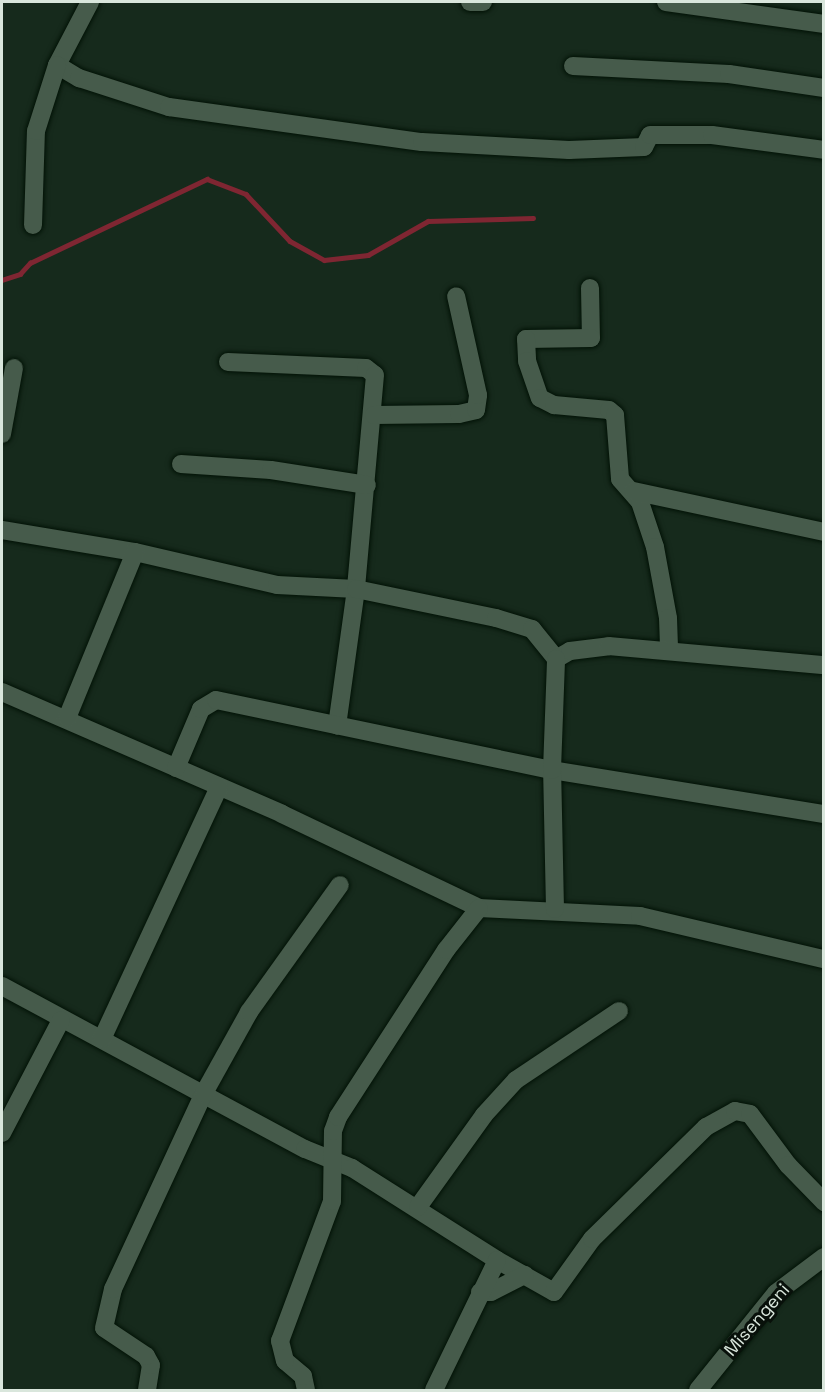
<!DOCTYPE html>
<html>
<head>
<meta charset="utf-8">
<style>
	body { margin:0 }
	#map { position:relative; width:825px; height:1392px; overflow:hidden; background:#162a1c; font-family:"Space Grotesk",sans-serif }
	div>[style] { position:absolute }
	.stream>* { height:4.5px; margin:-2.25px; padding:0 2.25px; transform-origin:2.25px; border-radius:2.25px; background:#7f2632 }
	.roads { filter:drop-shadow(0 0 2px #021206) drop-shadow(0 0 2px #021206) }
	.minor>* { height:18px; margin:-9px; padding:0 9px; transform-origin:9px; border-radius:9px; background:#465b4b }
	span { translate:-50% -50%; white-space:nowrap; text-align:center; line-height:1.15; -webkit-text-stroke:6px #08100a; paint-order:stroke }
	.street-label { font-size:18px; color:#d9e6dc }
	.frame { position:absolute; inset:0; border:3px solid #d9e6dc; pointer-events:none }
</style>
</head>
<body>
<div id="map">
	<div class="stream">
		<div style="left:2px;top:280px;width:19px;rotate:-18deg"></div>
		<div style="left:20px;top:274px;width:15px;rotate:-48deg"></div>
		<div style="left:30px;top:263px;width:196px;rotate:-25.4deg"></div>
		<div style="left:207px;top:179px;width:42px;rotate:21deg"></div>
		<div style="left:246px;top:194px;width:64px;rotate:46.9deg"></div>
		<div style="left:290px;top:241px;width:39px;rotate:29deg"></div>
		<div style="left:324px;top:260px;width:44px;rotate:-6.5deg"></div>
		<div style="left:368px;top:255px;width:69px;rotate:-29.5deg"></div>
		<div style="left:428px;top:221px;width:105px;rotate:-1.6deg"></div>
	</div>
	<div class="roads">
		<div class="minor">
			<div style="left:90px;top:2px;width:71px;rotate:117.6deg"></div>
			<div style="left:57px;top:65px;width:26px;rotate:31deg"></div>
			<div style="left:79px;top:78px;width:95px;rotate:17.9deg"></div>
			<div style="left:169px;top:107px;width:255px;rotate:7.9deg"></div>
			<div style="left:422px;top:142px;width:147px;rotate:3.1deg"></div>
			<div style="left:569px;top:150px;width:75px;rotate:-2.3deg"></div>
			<div style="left:644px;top:147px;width:13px;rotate:-63deg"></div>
			<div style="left:650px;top:135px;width:62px"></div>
			<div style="left:712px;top:135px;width:113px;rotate:7.6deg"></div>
			<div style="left:470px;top:2px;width:13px"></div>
			<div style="left:666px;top:2px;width:160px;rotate:7.9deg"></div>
			<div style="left:573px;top:66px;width:156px;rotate:2.9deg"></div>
			<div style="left:729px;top:74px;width:96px;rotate:8.4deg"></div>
			<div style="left:33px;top:225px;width:94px;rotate:-88.2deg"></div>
			<div style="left:36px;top:131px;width:69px;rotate:-72.3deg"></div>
			<div style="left:590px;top:288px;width:50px;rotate:88.9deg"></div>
			<div style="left:591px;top:338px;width:65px;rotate:179.1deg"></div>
			<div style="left:526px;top:339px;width:22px;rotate:87deg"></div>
			<div style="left:527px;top:361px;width:39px;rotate:71deg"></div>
			<div style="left:540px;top:398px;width:16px;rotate:27deg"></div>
			<div style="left:554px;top:405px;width:55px;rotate:5.2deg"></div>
			<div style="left:609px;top:410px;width:8px;rotate:40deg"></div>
			<div style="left:615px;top:415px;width:64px;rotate:85.5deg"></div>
			<div style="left:620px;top:479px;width:30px;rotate:49deg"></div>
			<div style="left:640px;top:502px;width:47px;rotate:71.6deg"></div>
			<div style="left:655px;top:547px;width:72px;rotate:79.6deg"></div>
			<div style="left:668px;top:618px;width:33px;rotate:88deg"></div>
			<div style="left:228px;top:362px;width:138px;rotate:2.5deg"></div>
			<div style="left:366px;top:368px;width:11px;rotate:38deg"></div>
			<div style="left:375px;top:375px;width:215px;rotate:95.1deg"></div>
			<div style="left:356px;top:589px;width:138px;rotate:97.9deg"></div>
			<div style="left:374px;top:415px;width:85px;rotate:-0.7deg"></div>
			<div style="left:459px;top:414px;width:17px;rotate:-13deg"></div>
			<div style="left:476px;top:410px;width:15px;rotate:-82deg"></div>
			<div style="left:478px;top:395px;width:101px;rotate:-102.5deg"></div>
			<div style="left:2px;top:434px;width:67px;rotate:-79.7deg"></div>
			<div style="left:181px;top:464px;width:90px;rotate:3.8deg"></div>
			<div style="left:271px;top:470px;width:97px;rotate:8.9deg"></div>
			<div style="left:633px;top:491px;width:195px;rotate:12.1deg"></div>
			<div style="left:2px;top:530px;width:135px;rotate:9.4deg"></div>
			<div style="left:135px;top:552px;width:146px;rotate:13.1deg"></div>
			<div style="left:277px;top:585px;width:79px;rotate:2.9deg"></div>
			<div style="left:356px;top:589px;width:143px;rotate:11.7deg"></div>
			<div style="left:496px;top:618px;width:38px;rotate:17deg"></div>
			<div style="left:532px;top:629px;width:38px;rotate:51deg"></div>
			<div style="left:556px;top:659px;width:16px;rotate:-30deg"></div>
			<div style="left:570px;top:651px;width:39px;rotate:-7deg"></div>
			<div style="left:609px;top:646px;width:216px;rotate:5.1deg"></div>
			<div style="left:2px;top:692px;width:305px;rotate:23.5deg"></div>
			<div style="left:282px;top:814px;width:218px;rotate:25.5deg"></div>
			<div style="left:479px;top:908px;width:161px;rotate:2.8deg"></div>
			<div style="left:640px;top:916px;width:189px;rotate:13.2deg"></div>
			<div style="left:67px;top:718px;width:179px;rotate:-67.7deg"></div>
			<div style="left:176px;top:768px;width:64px;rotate:-67deg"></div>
			<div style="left:201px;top:709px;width:17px;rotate:-31deg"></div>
			<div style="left:216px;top:700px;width:343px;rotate:11.8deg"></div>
			<div style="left:552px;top:770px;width:276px;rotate:9.2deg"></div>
			<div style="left:555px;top:909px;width:139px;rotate:-91.2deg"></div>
			<div style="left:552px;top:770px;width:111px;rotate:-87.9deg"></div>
			<div style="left:2px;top:986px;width:344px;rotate:28.3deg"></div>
			<div style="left:305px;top:1149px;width:51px;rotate:22deg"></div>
			<div style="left:352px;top:1168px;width:172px;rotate:32.4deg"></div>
			<div style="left:497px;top:1260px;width:65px;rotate:29.3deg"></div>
			<div style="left:554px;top:1292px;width:65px;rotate:-54.4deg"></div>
			<div style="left:592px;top:1239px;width:160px;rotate:-44.5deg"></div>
			<div style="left:706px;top:1127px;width:33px;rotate:-29deg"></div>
			<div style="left:735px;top:1111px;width:15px;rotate:11deg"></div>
			<div style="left:750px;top:1114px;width:64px;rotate:53.3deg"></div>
			<div style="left:788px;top:1165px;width:52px;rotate:45.8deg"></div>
			<div style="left:102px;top:1039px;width:278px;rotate:-65.1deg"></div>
			<div style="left:2px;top:1133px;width:127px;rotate:-62.4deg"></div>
			<div style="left:418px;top:1207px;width:113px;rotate:-54.3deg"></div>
			<div style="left:484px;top:1115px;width:47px;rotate:-47.6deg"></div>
			<div style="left:516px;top:1080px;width:124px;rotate:-33.8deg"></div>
			<div style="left:480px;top:1292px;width:11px"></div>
			<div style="left:491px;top:1292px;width:38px;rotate:-27deg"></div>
			<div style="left:147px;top:1390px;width:25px;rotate:-81deg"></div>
			<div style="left:151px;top:1365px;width:10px;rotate:-119deg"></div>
			<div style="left:146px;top:1356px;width:50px;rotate:-146.3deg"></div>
			<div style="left:104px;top:1328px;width:40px;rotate:-77deg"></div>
			<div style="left:113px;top:1289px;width:216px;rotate:-65.1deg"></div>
			<div style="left:204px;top:1093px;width:93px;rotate:-60.9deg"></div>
			<div style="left:249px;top:1012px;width:156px;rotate:-54.4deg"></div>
			<div style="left:306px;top:1390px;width:14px;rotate:-102deg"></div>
			<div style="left:303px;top:1376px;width:23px;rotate:-140deg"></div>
			<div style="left:285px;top:1361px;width:21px;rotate:-104deg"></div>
			<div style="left:280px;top:1341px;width:149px;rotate:-69.6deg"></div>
			<div style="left:332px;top:1201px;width:70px;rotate:-89.2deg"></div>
			<div style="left:333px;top:1131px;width:15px;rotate:-70deg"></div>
			<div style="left:338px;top:1117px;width:199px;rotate:-57.1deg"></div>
			<div style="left:446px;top:950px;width:53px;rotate:-51.8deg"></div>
			<div style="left:434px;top:1390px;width:144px;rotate:-64.1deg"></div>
			<div style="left:698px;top:1390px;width:124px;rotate:-51.2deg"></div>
			<div style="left:776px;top:1293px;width:60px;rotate:-36.9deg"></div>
		</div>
	</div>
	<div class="street-label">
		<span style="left:757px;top:1320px;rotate:-49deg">Misengeni</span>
	</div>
	<div class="frame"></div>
</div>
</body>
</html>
